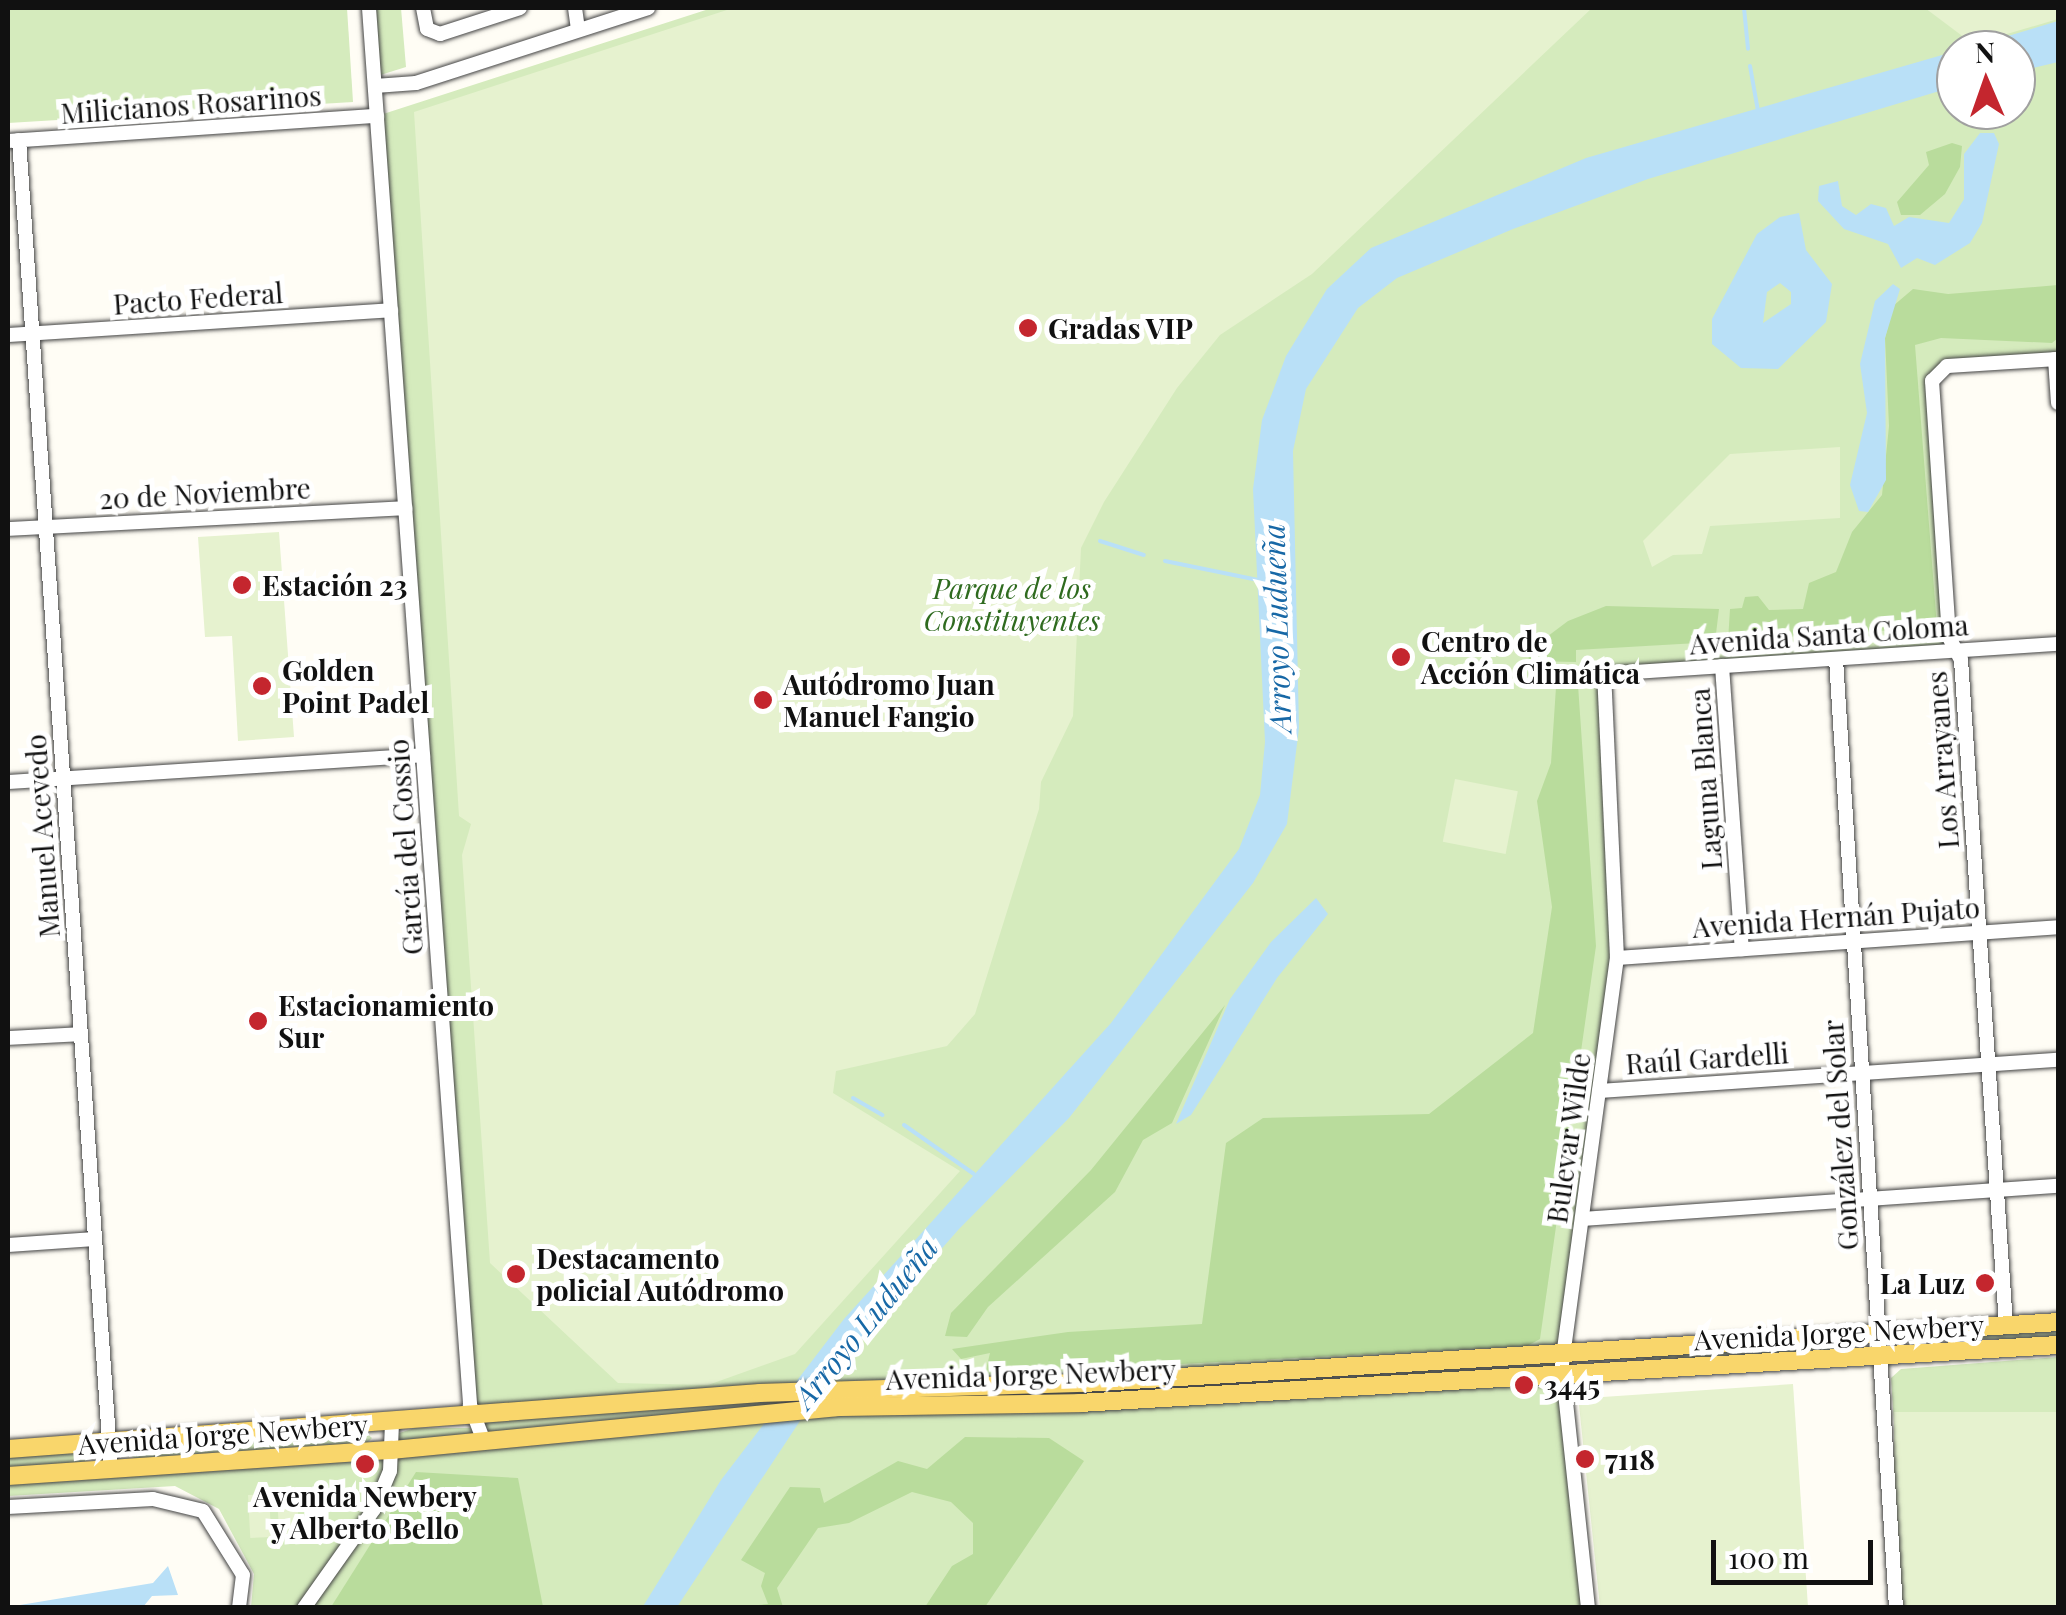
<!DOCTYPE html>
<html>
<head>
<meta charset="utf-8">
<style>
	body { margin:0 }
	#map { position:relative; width:2066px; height:1615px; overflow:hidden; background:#fffdf5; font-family:"Playfair Display",serif }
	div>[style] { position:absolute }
	.green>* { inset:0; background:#d5ebbd; transform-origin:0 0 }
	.forest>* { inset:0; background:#b9dc9c }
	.pitch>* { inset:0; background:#e6f2cf; transform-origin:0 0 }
	.water>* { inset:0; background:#b9e0f7 }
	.stream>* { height:4px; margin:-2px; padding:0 2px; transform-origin:2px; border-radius:2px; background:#b9e0f7 }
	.roads { filter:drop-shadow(0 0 2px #444) drop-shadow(0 0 2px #444) }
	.minor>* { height:14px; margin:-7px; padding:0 7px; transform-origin:7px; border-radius:7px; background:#fff }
	.major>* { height:18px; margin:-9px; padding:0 9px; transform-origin:9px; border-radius:9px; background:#f9d66b }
	.dots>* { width:28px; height:28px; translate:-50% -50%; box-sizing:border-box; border:5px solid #fff; border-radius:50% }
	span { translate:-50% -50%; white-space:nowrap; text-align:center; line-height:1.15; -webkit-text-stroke:10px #fff; paint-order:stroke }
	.street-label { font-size:28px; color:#111 }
	.poi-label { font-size:28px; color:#111; font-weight:700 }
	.left { translate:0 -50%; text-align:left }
	.right { translate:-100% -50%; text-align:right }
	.park-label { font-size:28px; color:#2f6b1f; font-style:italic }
	.water-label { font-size:30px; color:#1768a6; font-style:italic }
	.frame { position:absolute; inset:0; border:10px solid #111; pointer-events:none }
	.north { position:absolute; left:1936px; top:30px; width:100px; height:100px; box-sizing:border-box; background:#fff; border:2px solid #a0a0a0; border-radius:50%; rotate:358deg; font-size:28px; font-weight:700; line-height:40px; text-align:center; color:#111 }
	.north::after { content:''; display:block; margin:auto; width:35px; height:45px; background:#c4262e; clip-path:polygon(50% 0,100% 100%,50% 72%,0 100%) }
	.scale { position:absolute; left:1711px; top:1540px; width:162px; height:45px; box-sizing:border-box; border:5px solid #111; border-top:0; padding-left:12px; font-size:30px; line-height:35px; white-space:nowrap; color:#111; -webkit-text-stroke:8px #fff; paint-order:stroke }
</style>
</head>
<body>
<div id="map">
	<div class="green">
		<div style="clip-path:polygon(8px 8px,347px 8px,353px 102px,8px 123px)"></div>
		<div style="clip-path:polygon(369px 8px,401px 8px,406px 67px,374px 77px)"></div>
		<div style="clip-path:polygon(evenodd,712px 8px,2058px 8px,2058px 359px,1934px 374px,1956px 650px,1604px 675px,1617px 958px,1563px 1353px,1588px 1607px,251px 1607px,254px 1574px,219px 1509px,175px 1486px,8px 1496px,8px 1476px,391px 1450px,393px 1435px,415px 1428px,482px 1428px,470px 1405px,377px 116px,712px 8px,1956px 50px,2016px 50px,2016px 110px,1956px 110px,1956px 50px)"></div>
		<div style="left:2058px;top:1328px;width:11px;height:160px;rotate:90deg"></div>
		<div style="clip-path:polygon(1853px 1345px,1853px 1354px,1580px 1361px,1584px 1358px)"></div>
		<div style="clip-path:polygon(2058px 1357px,2058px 1412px,1894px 1423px,1891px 1378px,1901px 1369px)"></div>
		<div style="clip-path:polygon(365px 1432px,372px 1438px,366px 1444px,136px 1460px,130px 1454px,134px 1447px)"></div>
		<div style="clip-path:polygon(86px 1451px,91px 1457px,85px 1462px,8px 1467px,8px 1456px)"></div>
	</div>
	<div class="forest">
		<div style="clip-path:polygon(1952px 143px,1962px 146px,1960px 167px,1945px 194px,1920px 215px,1901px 215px,1897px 202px,1929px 165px,1926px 152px)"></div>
		<div style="clip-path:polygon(2058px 285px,2058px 338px,2052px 343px,1941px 338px,1915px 345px,1937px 627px,1728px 641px,1730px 609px,1742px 608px,1745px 597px,1758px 596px,1769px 610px,1803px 609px,1809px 583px,1836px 572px,1852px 532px,1882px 495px,1889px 426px,1885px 338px,1893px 306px,1913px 289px,1948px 294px)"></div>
		<div style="clip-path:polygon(1606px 606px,1719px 609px,1715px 642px,1576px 650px,1576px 662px,1529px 661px,1528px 651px,1568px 621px)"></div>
		<div style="clip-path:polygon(1578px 685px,1596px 946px,1540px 1339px,1527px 1346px,985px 1374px,990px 1353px,961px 1359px,952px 1349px,1068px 1332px,1202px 1324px,1226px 1143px,1263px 1118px,1429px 1114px,1533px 1033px,1552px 907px,1537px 801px,1551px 763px,1556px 687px)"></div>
		<div style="clip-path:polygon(1225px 1005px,1172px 1123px,1143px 1140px,1115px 1192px,988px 1307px,967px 1337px,945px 1336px,951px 1313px,1091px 1170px)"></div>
		<div style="clip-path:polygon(965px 1437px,1049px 1438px,1084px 1461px,985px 1607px,925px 1607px,952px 1566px,973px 1554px,973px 1523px,951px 1502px,912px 1492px,849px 1523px,818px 1528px,777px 1588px,783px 1607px,737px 1607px,768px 1604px,761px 1586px,765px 1573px,741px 1560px,790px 1487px,820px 1488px,824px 1503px,898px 1461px,927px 1469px)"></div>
		<div style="clip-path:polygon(416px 1472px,518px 1478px,543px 1607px,331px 1607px)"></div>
	</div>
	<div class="pitch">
		<div style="clip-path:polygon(733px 8px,1592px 8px,1312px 274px,1220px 335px,1177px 388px,1104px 502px,1081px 548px,1073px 716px,1041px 782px,1039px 809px,975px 1014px,947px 1046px,836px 1071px,833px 1093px,960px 1171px,795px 1354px,708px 1385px,618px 1383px,490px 1263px,462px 855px,471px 824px,459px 816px,414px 112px)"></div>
		<div style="clip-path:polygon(1925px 8px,2058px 8px,2058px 19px,1973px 44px)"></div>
		<div style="clip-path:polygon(1840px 447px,1840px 518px,1710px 526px,1702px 554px,1673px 555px,1652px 567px,1643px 541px,1730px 454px)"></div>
		<div style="clip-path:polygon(279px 532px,294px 737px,238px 741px,232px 636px,205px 637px,198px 537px)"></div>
		<div style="left:1455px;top:779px;width:64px;height:64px;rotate:11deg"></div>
		<div style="clip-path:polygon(1793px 1384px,1808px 1607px,1600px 1607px,1579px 1405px,1588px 1398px)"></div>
		<div style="left:2058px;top:1412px;width:195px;height:164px;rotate:90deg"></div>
		<div style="left:297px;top:1493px;width:43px;height:20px;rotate:87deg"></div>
		<div style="left:269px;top:1494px;width:43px;height:21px;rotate:87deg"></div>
	</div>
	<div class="water">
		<div style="clip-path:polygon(2058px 21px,2058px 62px,2016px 72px,2016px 50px,1961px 50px)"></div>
		<div style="clip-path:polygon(1956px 51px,1956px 86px,1648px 179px,1513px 229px,1397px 278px,1358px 308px,1306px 389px,1293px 451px,1299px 728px,1287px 824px,1253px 883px,1069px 1118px,959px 1229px,829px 1377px,677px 1607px,642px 1608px,721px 1480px,844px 1319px,1111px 1023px,1239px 849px,1260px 795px,1265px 742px,1253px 489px,1262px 420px,1286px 356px,1327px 289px,1371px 248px,1586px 158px)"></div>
		<div style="clip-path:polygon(1980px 133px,1994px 133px,1999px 144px,1982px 223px,1970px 243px,1935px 265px,1917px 258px,1901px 268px,1888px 244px,1844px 229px,1818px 201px,1819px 186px,1838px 181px,1842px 206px,1856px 215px,1871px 204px,1886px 208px,1894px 226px,1909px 217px,1949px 223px,1964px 199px,1964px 154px)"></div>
		<div style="clip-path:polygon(evenodd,1799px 213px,1806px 250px,1832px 284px,1826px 322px,1778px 369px,1741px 368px,1712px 344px,1712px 319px,1757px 234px,1780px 217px,1799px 213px,1780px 283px,1791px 292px,1791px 304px,1763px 323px,1767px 292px,1780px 283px)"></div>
		<div style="clip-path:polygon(1893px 284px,1900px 289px,1885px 338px,1886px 480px,1868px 512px,1859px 511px,1850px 485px,1867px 413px,1860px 364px,1875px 301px)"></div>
		<div style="clip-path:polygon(1316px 898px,1328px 914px,1277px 978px,1191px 1115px,1176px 1124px,1230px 999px,1271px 942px)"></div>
		<div style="clip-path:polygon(168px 1566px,178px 1595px,152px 1596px,143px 1607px,8px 1607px,153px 1583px)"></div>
	</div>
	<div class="stream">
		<div style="left:1744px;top:8px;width:41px;rotate:84.4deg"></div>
		<div style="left:1750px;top:66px;width:46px;rotate:79.9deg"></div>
		<div style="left:1100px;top:541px;width:46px;rotate:17.7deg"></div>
		<div style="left:1165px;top:561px;width:95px;rotate:11.5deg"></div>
		<div style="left:853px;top:1098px;width:34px;rotate:30deg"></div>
		<div style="left:904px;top:1125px;width:85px;rotate:35deg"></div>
	</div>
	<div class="roads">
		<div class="minor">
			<div style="left:369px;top:8px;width:1401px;rotate:85.86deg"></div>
			<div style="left:470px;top:1405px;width:39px;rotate:69deg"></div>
			<div style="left:423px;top:8px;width:21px;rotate:79deg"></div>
			<div style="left:427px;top:29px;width:14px;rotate:21deg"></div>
			<div style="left:440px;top:34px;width:84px;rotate:-18deg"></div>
			<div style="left:575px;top:8px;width:22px;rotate:82deg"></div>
			<div style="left:375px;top:86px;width:41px;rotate:-4.2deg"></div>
			<div style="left:416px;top:83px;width:244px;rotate:-17.9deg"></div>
			<div style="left:19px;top:140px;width:1332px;rotate:86.04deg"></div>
			<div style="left:8px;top:141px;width:370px;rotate:-3.9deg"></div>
			<div style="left:8px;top:335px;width:384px;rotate:-3.7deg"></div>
			<div style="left:2055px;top:359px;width:44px;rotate:86.1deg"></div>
			<div style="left:8px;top:529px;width:398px;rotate:-3deg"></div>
			<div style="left:1836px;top:659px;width:951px;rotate:86.38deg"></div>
			<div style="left:1722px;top:666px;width:284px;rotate:86deg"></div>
			<div style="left:8px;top:782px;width:416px;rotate:-3.7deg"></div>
			<div style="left:1617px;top:958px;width:442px;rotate:-4deg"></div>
			<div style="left:8px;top:1038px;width:73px;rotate:-3.1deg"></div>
			<div style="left:1599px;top:1091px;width:460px;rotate:-3.9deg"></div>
			<div style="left:1582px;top:1219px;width:477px;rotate:-4deg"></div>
			<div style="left:8px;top:1245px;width:87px;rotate:-3.9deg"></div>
			<div style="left:2006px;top:1325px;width:667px;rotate:-93.87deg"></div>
			<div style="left:1961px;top:660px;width:26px;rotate:-118deg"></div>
			<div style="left:1949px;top:637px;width:257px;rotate:-93.8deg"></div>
			<div style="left:1932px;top:381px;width:21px;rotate:-45deg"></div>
			<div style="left:1947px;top:366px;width:111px;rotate:-3.6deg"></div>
			<div style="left:8px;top:1507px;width:145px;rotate:-3.2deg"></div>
			<div style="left:153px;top:1499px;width:51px;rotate:13.5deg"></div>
			<div style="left:203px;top:1511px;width:75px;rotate:58deg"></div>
			<div style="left:243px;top:1575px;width:33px;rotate:97deg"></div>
			<div style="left:304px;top:1608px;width:121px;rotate:-54.7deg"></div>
			<div style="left:374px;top:1509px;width:41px;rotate:-67.2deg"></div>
			<div style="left:390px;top:1471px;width:48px;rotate:-87.6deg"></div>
			<div style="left:1588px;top:1608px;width:245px;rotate:-96.1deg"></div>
			<div style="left:1562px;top:1364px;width:410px;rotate:-82.3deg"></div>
			<div style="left:1617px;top:958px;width:284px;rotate:-92.6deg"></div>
			<div style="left:1604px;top:674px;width:455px;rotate:-3.8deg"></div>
		</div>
		<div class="major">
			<div style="left:8px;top:1449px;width:754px;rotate:-4.26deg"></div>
			<div style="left:760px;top:1393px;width:324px;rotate:-1.8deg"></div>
			<div style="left:1084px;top:1383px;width:976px;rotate:-3.58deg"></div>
			<div style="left:8px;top:1476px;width:385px;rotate:-3.9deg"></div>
			<div style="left:392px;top:1450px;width:445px;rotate:-5.5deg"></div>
			<div style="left:835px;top:1407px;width:244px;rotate:-0.9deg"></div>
			<div style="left:1079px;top:1403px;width:981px;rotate:-3.39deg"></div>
		</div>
	</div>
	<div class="dots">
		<div style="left:1028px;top:328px;background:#c4262e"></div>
		<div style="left:242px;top:585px;background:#c4262e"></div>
		<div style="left:1401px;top:657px;background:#c4262e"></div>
		<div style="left:262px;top:686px;background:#c4262e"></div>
		<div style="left:763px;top:700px;background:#c4262e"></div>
		<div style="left:258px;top:1021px;background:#c4262e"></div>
		<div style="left:516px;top:1274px;background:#c4262e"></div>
		<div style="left:1985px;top:1283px;background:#c4262e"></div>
		<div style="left:1524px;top:1385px;background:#c4262e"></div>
		<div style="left:1585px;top:1459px;background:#c4262e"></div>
		<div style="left:365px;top:1464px;background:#c4262e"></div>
	</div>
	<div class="street-label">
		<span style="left:191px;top:104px;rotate:-4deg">Milicianos Rosarinos</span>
		<span style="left:198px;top:298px;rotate:-4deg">Pacto Federal</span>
		<span style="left:205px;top:493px;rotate:-3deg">20 de Noviembre</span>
		<span style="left:1829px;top:634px;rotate:-4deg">Avenida Santa Coloma</span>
		<span style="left:1942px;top:760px;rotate:-94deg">Los Arrayanes</span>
		<span style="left:1705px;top:779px;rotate:-94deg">Laguna Blanca</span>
		<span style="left:42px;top:836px;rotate:-94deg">Manuel Acevedo</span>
		<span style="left:405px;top:847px;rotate:-94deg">García del Cossio</span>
		<span style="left:1836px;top:917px;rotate:-4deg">Avenida Hernán Pujato</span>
		<span style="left:1707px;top:1058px;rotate:-4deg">Raúl Gardelli</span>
		<span style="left:1840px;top:1135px;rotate:-94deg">González del Solar</span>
		<span style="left:1568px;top:1138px;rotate:-82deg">Bulevar Wilde</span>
		<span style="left:1839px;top:1332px;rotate:-3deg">Avenida Jorge Newbery</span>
		<span style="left:1031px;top:1374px;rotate:-2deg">Avenida Jorge Newbery</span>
		<span style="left:223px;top:1434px;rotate:-4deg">Avenida Jorge Newbery</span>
	</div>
	<div class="poi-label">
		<span class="left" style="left:1048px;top:328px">Gradas VIP</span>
		<span class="left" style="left:262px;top:585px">Estación 23</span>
		<span class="left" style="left:1421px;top:657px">Centro de<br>Acción Climática</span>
		<span class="left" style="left:282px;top:686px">Golden<br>Point Padel</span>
		<span class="left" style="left:783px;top:700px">Autódromo Juan<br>Manuel Fangio</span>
		<span class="left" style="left:278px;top:1021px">Estacionamiento<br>Sur</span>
		<span class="left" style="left:536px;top:1274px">Destacamento<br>policial Autódromo</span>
		<span class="right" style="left:1965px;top:1283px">La Luz</span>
		<span class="left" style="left:1544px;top:1385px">3445</span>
		<span class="left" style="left:1605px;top:1459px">7118</span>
		<span style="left:365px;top:1512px">Avenida Newbery<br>y Alberto Bello</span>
	</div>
	<div class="park-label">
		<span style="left:1012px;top:604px">Parque de los<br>Constituyentes</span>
	</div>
	<div class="water-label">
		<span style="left:1276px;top:628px;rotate:-92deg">Arroyo Ludueña</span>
		<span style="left:865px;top:1322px;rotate:-51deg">Arroyo Ludueña</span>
	</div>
	<div class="frame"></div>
	<div class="north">N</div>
	<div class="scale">100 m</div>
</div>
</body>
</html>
